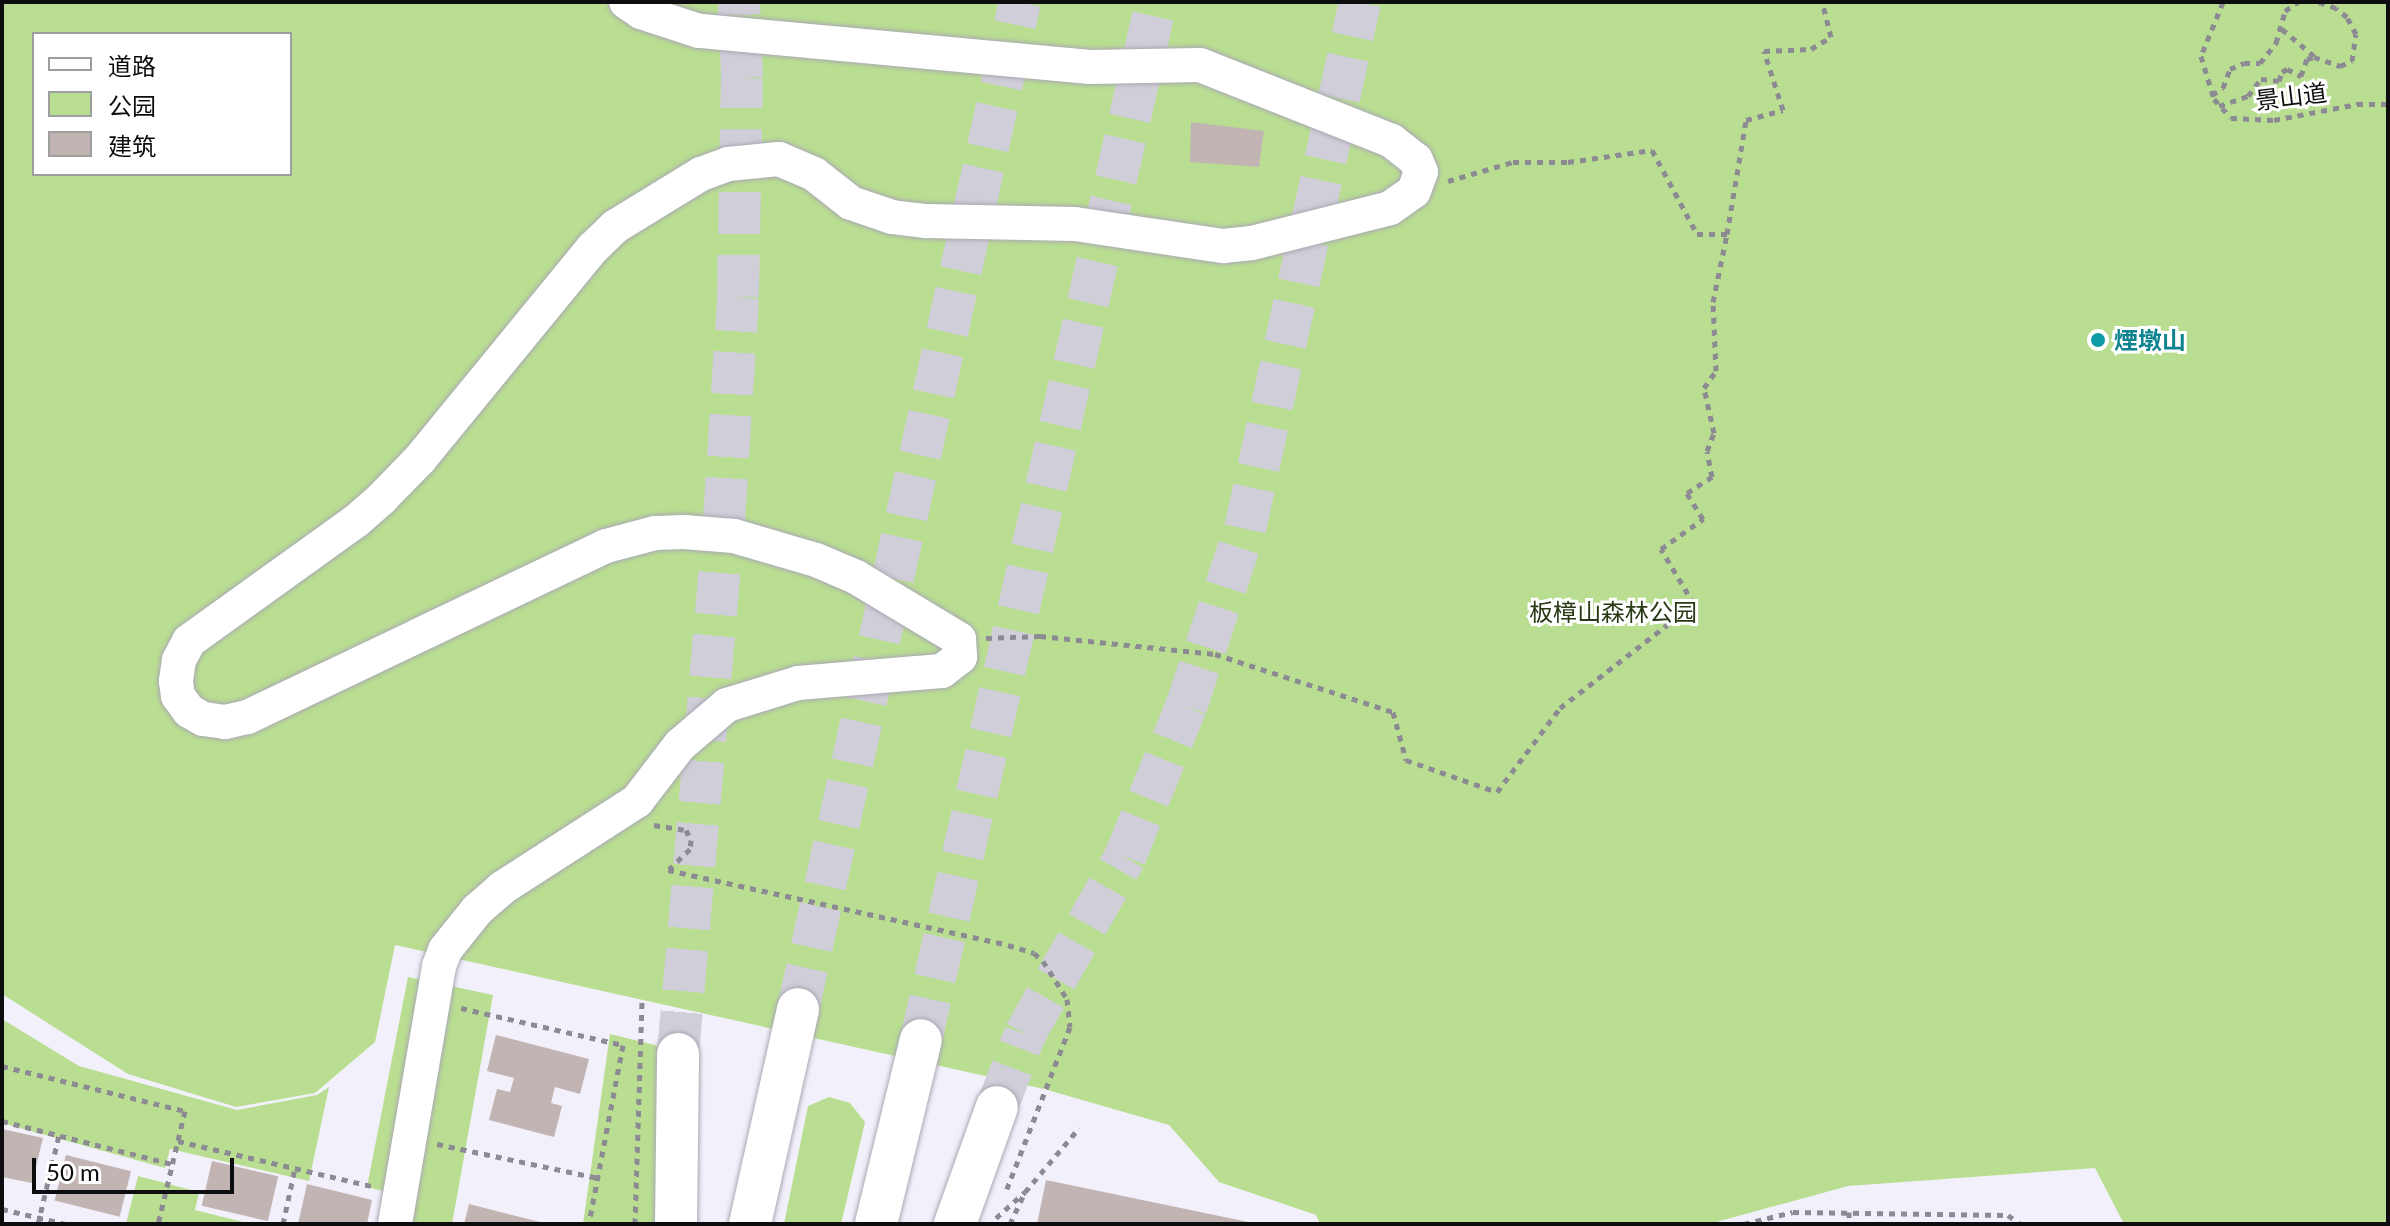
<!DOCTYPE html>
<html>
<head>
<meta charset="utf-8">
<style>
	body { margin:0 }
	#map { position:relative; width:2390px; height:1226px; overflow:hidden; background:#f2f0fb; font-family:Lato,"Noto Sans SC",sans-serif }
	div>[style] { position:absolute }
	.green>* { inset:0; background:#b9de91 }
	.building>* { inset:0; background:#c2b4b2; transform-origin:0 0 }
	.major-tunnel>* { height:42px; margin-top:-21px; transform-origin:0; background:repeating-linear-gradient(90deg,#d0ced8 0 42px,transparent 0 63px) }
	.path>* { height:5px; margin-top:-2.5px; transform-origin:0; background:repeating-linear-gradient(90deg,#8c8a92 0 6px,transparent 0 12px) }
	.roads { filter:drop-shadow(0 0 2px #aaa8b3) drop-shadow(0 0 2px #aaa8b3) }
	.minor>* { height:34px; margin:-17px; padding:0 17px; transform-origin:17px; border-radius:17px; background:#fff }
	.major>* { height:42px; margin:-21px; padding:0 21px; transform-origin:21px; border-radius:21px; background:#fff }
	.dots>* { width:22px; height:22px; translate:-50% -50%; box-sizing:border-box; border:4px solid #fff; border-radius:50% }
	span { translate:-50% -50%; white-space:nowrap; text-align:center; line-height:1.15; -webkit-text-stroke:6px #fff; paint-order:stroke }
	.street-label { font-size:24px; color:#0d0c0f }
	.culture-label { font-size:24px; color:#0d838f; font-weight:700 }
	.left { translate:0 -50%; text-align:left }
	.park-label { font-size:24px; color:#293915 }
	.frame { position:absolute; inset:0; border:4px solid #0d0c0f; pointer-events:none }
	.legend { position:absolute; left:32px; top:32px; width:260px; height:144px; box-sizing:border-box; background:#fff; border:2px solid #9e9e9f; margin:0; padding:10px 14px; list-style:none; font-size:24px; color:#0d0c0f }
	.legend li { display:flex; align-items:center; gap:16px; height:40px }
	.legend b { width:40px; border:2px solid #9e9e9f }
	.scale { position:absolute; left:32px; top:1158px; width:202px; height:36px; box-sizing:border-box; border:4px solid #0d0c0f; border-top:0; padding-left:10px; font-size:24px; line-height:28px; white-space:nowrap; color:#0d0c0f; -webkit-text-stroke:6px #fff; paint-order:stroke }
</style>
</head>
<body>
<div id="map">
	<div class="green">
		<div style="clip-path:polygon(evenodd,2px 2px,2388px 2px,2388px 1224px,2124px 1224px,2095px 1168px,1848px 1186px,1709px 1224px,1320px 1224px,1316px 1215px,1219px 1182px,1169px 1125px,1044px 1089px,395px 945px,375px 1042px,315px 1093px,236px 1107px,128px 1074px,2px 994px,2px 2px,34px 34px,290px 34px,290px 174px,34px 174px,34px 34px)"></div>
		<div style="clip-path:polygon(408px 977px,493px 995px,452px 1224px,405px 1224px,408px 1197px,367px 1187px)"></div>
		<div style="clip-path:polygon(2px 1019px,79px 1066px,237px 1110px,317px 1095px,329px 1087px,309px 1181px,170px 1149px,165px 1168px,2px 1123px)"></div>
		<div style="clip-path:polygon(610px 1034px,671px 1049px,659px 1224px,583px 1224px)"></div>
		<div style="clip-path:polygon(829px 1097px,850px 1103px,865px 1122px,841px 1224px,784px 1224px,808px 1106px)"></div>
		<div style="clip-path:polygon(138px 1176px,199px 1192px,195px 1210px,251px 1224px,126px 1224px)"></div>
	</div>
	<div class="building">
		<div style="clip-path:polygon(1191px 122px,1264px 131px,1259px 167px,1190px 162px)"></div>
		<div style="clip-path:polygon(496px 1035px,589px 1059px,580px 1094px,555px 1087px,551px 1103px,562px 1106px,554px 1137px,489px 1120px,497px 1089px,510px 1092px,514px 1078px,487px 1071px)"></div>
		<div style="clip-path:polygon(2px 1129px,43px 1138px,32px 1183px,2px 1177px)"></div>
		<div style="left:66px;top:1155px;width:67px;height:47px;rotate:14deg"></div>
		<div style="left:212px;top:1161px;width:68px;height:46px;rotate:13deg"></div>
		<div style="clip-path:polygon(1046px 1180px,1253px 1223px,1253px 1224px,1037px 1224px)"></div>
		<div style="clip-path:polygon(307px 1184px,372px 1200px,367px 1224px,298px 1224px)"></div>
		<div style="clip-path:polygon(469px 1204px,544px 1223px,544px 1224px,464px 1224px)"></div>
	</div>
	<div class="major-tunnel">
		<div style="left:798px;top:1009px;width:1031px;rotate:-77.57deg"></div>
		<div style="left:921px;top:1040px;width:1064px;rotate:-77.24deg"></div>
		<div style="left:678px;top:1054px;width:536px;rotate:-85.08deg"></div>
		<div style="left:724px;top:520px;width:223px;rotate:-86.4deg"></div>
		<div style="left:738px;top:297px;width:219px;rotate:-89deg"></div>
		<div style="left:742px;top:78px;width:76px;rotate:-92.3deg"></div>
		<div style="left:997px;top:1107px;width:78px;rotate:-69deg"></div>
		<div style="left:1025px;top:1034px;width:203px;rotate:-60.5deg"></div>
		<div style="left:1125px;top:857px;width:162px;rotate:-67.9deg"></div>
		<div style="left:1186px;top:707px;width:188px;rotate:-71.7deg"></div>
		<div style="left:1245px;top:529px;width:539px;rotate:-77.69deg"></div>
	</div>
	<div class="path">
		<div style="left:2223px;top:2px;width:58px;rotate:112.2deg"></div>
		<div style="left:2201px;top:56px;width:45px;rotate:73.2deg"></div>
		<div style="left:2214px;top:99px;width:25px;rotate:48deg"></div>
		<div style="left:2231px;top:118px;width:43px;rotate:2.7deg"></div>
		<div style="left:2274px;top:120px;width:85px;rotate:-10.9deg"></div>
		<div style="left:2357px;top:104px;width:31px"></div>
		<div style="left:2282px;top:29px;width:42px;rotate:40.2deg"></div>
		<div style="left:2212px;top:95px;width:13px;rotate:-32deg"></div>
		<div style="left:2223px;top:88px;width:20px;rotate:-70deg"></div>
		<div style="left:2230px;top:69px;width:15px;rotate:-23deg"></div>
		<div style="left:2244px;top:63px;width:16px"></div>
		<div style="left:2260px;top:63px;width:26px;rotate:-51deg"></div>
		<div style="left:2276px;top:43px;width:33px;rotate:-74deg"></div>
		<div style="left:2285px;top:11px;width:16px;rotate:-35deg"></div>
		<div style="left:2219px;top:106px;width:31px;rotate:-19deg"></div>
		<div style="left:2248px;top:96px;width:21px;rotate:-53deg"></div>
		<div style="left:2261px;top:79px;width:18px;rotate:6deg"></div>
		<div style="left:2279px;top:81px;width:9px;rotate:-72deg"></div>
		<div style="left:2282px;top:72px;width:6px;rotate:-31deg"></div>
		<div style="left:2287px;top:69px;width:16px;rotate:27deg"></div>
		<div style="left:2301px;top:76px;width:18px;rotate:-71deg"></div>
		<div style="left:2307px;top:59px;width:7px;rotate:-16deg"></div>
		<div style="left:2314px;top:57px;width:28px;rotate:19deg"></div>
		<div style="left:2340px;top:66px;width:13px;rotate:-23deg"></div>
		<div style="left:2352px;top:61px;width:27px;rotate:-82deg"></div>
		<div style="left:2356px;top:34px;width:19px;rotate:-118deg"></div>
		<div style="left:2347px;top:17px;width:14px;rotate:-141deg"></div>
		<div style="left:2336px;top:8px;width:18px;rotate:-161deg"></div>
		<div style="left:1448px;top:181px;width:68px;rotate:-16.3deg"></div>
		<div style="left:1513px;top:162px;width:55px"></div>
		<div style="left:1568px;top:162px;width:85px;rotate:-8.1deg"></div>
		<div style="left:1652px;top:150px;width:95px;rotate:61.8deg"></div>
		<div style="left:1697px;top:234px;width:30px"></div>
		<div style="left:1727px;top:234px;width:116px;rotate:-80.5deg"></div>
		<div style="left:1746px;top:120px;width:38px;rotate:-15deg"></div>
		<div style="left:1783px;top:110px;width:62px;rotate:-107.9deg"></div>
		<div style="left:1764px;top:51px;width:47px;rotate:-2.4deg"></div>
		<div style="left:1811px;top:49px;width:23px;rotate:-31deg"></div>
		<div style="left:1831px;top:37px;width:36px;rotate:-104deg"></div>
		<div style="left:986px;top:638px;width:54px;rotate:-2.1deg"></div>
		<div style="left:1040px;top:636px;width:176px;rotate:5.9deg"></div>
		<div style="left:1215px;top:654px;width:187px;rotate:18deg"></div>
		<div style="left:1393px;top:712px;width:50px;rotate:74.8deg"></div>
		<div style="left:1406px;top:760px;width:96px;rotate:19.4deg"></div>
		<div style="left:1497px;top:792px;width:105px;rotate:-53.1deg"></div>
		<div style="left:1560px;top:708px;width:170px;rotate:-37.8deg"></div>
		<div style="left:1694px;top:604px;width:64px;rotate:-121deg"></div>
		<div style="left:1661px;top:549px;width:52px;rotate:-35.5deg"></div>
		<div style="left:1703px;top:519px;width:31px;rotate:-122deg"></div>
		<div style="left:1687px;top:493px;width:30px;rotate:-33deg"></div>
		<div style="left:1712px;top:477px;width:26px;rotate:-101deg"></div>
		<div style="left:1707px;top:451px;width:19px;rotate:-69deg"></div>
		<div style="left:1714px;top:433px;width:46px;rotate:-102.5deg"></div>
		<div style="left:1704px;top:388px;width:21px;rotate:-55deg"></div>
		<div style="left:1716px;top:371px;width:69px;rotate:-92.5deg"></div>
		<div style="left:1713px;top:302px;width:69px;rotate:-78.4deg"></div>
		<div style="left:654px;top:825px;width:32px;rotate:9deg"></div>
		<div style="left:686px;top:830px;width:11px;rotate:63deg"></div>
		<div style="left:691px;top:840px;width:9px;rotate:96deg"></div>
		<div style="left:690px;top:849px;width:29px;rotate:136deg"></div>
		<div style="left:668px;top:870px;width:348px;rotate:12.4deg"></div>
		<div style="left:1008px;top:945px;width:27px;rotate:17deg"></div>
		<div style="left:1034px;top:953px;width:12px;rotate:42deg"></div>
		<div style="left:1043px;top:961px;width:45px;rotate:57.7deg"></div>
		<div style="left:1067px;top:999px;width:28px;rotate:84deg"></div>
		<div style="left:1070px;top:1027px;width:174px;rotate:111.3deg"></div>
		<div style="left:461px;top:1008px;width:166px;rotate:12.9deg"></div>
		<div style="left:623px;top:1045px;width:182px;rotate:100.8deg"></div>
		<div style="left:2px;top:1066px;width:188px;rotate:13.8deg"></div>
		<div style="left:185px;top:1111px;width:116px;rotate:103.4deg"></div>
		<div style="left:2px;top:1121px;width:175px;rotate:14.2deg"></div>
		<div style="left:178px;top:1141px;width:199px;rotate:13.1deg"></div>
		<div style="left:437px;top:1144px;width:165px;rotate:11.9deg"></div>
		<div style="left:2px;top:1209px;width:66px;rotate:13.2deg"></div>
		<div style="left:1849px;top:1212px;width:12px;rotate:90deg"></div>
		<div style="left:996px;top:1218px;width:39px;rotate:-42deg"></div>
		<div style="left:1025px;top:1192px;width:84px;rotate:-49.8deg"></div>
		<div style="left:38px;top:1224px;width:91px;rotate:-76.7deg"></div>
		<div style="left:283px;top:1224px;width:57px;rotate:-77.9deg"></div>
		<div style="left:635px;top:1224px;width:224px;rotate:-88.2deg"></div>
		<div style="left:1010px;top:1224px;width:31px;rotate:-65deg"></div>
		<div style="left:1744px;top:1224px;width:50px;rotate:-13.8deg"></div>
		<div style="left:1793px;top:1212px;width:215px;rotate:0.8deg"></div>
		<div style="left:2008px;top:1215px;width:15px;rotate:37deg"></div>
	</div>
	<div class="roads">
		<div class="minor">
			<div style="left:395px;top:1224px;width:262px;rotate:-80.3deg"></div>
			<div style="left:439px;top:966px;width:17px;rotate:-69deg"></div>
			<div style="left:445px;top:950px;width:51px;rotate:-51.3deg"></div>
			<div style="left:477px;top:910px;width:33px;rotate:-41deg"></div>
			<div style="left:502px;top:888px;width:161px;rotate:-32.8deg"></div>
			<div style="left:637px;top:801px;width:71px;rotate:-52.5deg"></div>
			<div style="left:680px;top:745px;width:62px;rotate:-40.4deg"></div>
			<div style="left:727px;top:705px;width:74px;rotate:-17.2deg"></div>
			<div style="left:798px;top:683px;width:144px;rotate:-4.8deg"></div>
			<div style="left:942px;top:671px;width:23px;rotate:-38deg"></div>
			<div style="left:960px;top:657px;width:18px;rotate:-93deg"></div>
			<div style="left:959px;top:639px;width:120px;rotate:-149deg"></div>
			<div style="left:856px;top:577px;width:43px;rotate:-157deg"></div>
			<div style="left:816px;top:560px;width:85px;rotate:-163.7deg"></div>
			<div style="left:734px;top:536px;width:50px;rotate:-175.4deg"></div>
			<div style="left:684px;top:532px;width:29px;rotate:178deg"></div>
			<div style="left:655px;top:533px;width:51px;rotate:165.1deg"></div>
			<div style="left:606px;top:546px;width:398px;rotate:154.5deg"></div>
			<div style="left:247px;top:717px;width:23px;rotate:167deg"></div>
			<div style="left:225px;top:722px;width:22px;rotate:-172deg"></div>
			<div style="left:203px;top:719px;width:16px;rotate:-150deg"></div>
			<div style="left:189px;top:711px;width:19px;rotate:-126deg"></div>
			<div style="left:178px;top:696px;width:15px;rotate:-98deg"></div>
			<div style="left:176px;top:681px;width:21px;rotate:-82deg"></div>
			<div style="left:179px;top:660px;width:21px;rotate:-62deg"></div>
			<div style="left:189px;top:641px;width:206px;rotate:-35.7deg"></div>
			<div style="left:356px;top:521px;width:35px;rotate:-41deg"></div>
			<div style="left:382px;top:498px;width:54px;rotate:-45.7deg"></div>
			<div style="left:420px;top:459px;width:273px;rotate:-50.7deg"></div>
			<div style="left:593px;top:248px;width:32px;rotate:-44deg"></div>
			<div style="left:616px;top:226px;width:100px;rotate:-31.5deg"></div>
			<div style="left:701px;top:174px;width:29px;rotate:-20deg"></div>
			<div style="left:728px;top:164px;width:51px;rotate:-5.6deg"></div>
			<div style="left:779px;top:159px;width:38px;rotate:23deg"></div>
			<div style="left:814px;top:174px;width:47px;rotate:38.1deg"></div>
			<div style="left:851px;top:203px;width:43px;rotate:18.9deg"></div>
			<div style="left:892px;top:217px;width:34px;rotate:7deg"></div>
			<div style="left:926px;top:221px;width:149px;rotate:1.2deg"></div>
			<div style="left:1075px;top:224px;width:150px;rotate:8.5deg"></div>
			<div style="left:1223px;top:246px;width:29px;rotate:-6deg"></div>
			<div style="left:1252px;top:243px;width:142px;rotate:-14.2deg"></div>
			<div style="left:1390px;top:208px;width:29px;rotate:-35deg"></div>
			<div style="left:1414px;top:191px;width:20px;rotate:-70deg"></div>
			<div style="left:1421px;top:172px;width:13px;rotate:-113deg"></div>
			<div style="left:1416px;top:160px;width:31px;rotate:-142deg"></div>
			<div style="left:1392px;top:141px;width:206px;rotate:-158.4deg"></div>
			<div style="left:1200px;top:65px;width:110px;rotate:179deg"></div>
			<div style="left:1090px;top:67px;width:393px;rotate:-174.7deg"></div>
			<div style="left:699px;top:31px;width:61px;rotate:-161.9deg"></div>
			<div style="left:641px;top:12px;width:18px;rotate:-146deg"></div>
		</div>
		<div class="major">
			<div style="left:676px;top:1224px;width:170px;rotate:-89.3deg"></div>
			<div style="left:750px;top:1224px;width:220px;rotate:-77.4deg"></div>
			<div style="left:876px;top:1224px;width:189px;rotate:-76.3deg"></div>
			<div style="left:955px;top:1224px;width:124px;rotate:-70.3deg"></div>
		</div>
	</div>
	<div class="dots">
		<div style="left:2098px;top:340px;background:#0f9aa8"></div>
	</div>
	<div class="street-label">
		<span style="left:2291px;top:96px;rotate:-7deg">景山道</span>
	</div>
	<div class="culture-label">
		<span class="left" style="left:2114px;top:340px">煙墩山</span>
	</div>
	<div class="park-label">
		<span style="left:1613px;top:612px">板樟山森林公园</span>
	</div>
	<div class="frame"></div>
	<ul class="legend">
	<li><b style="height:10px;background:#fff"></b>道路</li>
	<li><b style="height:22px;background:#b9de91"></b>公园</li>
	<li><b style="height:22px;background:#c2b4b2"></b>建筑</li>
	</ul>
	<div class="scale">50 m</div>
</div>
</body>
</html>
